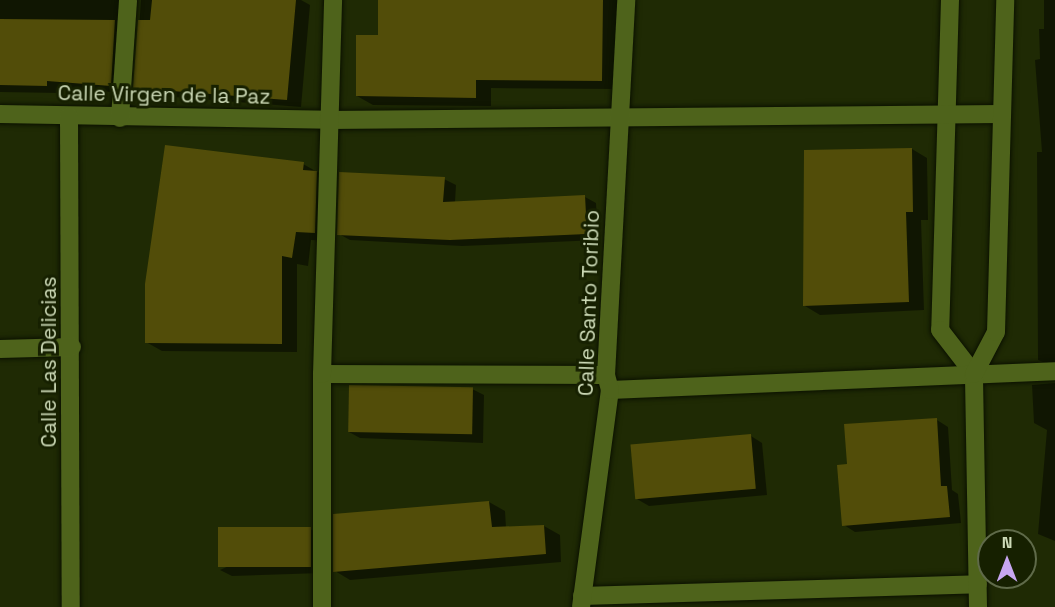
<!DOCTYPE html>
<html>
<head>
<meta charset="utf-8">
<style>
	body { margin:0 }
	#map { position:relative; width:1055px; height:607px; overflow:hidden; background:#1f2a04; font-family:"Space Grotesk",sans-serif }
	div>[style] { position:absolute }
	.shadow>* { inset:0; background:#0007 }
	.building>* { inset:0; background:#524d09; transform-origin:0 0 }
	.roads { filter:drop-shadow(0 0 2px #0b1100) drop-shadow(0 0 2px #0b1100) }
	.minor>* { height:18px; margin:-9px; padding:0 9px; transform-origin:9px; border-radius:9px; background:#4e631b }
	span { translate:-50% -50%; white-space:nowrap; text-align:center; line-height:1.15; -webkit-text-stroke:6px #162000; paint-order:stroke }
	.street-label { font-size:21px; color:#cddab7 }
	.north { position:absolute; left:977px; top:529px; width:60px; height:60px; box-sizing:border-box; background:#162000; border:2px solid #5f6a49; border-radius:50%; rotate:0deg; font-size:16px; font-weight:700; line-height:24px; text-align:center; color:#cddab7 }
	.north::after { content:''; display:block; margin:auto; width:21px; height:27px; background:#c7a6f0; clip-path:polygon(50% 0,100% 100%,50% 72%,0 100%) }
</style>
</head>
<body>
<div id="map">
	<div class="shadow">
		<div style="clip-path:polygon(0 0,135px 0,124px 93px,61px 88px,60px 93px,0 92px)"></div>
		<div style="clip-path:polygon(141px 0,301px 0,310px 5px,301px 107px,149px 95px,135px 87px)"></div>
		<div style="clip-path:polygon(380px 0,618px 0,617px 89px,491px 88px,491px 106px,373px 105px,357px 96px,379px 37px)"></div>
		<div style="clip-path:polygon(1044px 0,1055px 0,1055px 367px,1038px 360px,1037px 152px,1042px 152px,1035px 60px,1040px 59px,1039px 29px,1044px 29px)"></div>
		<div style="clip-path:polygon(912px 149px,927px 158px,928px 220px,921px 220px,924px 310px,820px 315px,805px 306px)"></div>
		<div style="clip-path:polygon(303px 164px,319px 173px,330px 241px,311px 240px,308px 266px,297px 264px,297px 352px,162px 351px,146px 342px)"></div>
		<div style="clip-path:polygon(444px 179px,456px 185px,455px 202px,585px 197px,596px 203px,598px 240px,462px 246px,350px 240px,339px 234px)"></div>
		<div style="clip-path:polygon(1055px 383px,1055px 541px,1038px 534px,1047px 430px,1034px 423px,1032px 385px)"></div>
		<div style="clip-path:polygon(472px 389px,484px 395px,483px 443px,360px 438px,349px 432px)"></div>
		<div style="clip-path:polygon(937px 420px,948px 427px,952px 490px,958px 494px,961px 523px,855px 532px,844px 525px)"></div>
		<div style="clip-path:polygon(751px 436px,762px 443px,767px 495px,649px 506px,637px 499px)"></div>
		<div style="clip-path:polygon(489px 502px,505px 511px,506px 528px,544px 526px,560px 535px,561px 562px,350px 580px,335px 571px)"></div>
		<div style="clip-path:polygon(310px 529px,322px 535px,322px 573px,232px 576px,220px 570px)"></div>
	</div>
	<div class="building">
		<div style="clip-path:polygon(152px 0,296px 0,287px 100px,133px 88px,138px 20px,150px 20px)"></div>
		<div style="clip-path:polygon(378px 0,603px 0,602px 81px,476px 80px,476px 98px,356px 96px,356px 35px,378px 35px)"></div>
		<div style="clip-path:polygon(0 19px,115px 20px,111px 86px,47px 81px,47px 86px,0 85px)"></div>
		<div style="clip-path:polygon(165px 145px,304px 162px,303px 170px,317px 171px,315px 233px,296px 232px,292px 258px,282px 256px,282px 344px,145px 343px,145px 284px)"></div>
		<div style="clip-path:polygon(912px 148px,913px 212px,906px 212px,909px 302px,803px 306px,804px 150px)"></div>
		<div style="clip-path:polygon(339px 172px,445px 177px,443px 202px,585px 195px,587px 234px,450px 240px,337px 235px)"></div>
		<div style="left:349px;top:385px;width:124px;height:47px;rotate:1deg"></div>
		<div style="clip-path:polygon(937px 418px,941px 486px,947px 486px,950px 517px,842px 526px,837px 465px,847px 464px,844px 424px)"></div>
		<div style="left:751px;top:434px;width:55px;height:121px;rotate:85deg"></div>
		<div style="clip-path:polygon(489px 501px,492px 527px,544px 525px,546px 554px,333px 572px,333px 514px)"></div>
		<div style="left:311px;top:527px;width:40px;height:93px;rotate:90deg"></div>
	</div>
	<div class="roads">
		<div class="minor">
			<div style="left:950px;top:0;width:330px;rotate:91.7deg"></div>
			<div style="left:940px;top:330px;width:56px;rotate:52.3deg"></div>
			<div style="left:0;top:114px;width:328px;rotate:1deg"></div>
			<div style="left:328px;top:120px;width:673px;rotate:-0.51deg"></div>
			<div style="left:69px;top:116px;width:491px;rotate:89.8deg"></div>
			<div style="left:120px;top:118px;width:118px;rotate:-86.1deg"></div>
			<div style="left:0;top:349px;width:72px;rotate:-1.6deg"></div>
			<div style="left:322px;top:374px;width:284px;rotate:0.2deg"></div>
			<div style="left:610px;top:390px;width:445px;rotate:-2.4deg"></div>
			<div style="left:582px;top:596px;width:396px;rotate:-1.7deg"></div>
			<div style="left:322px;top:607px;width:233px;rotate:-90deg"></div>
			<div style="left:322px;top:374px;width:374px;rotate:-88.3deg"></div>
			<div style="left:581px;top:607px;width:219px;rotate:-82.4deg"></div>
			<div style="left:610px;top:390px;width:16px;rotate:-105deg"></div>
			<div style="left:606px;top:375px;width:376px;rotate:-86.9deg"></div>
			<div style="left:978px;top:607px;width:233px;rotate:-91deg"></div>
			<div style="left:974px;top:374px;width:47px;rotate:-62.4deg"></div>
			<div style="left:996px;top:332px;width:332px;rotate:-88.4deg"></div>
		</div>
	</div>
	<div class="street-label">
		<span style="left:164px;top:95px;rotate:1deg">Calle Virgen de la Paz</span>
		<span style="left:589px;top:303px;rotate:-88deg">Calle Santo Toribio</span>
		<span style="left:49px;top:362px;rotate:-90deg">Calle Las Delicias</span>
	</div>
	<div class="north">N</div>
</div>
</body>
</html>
